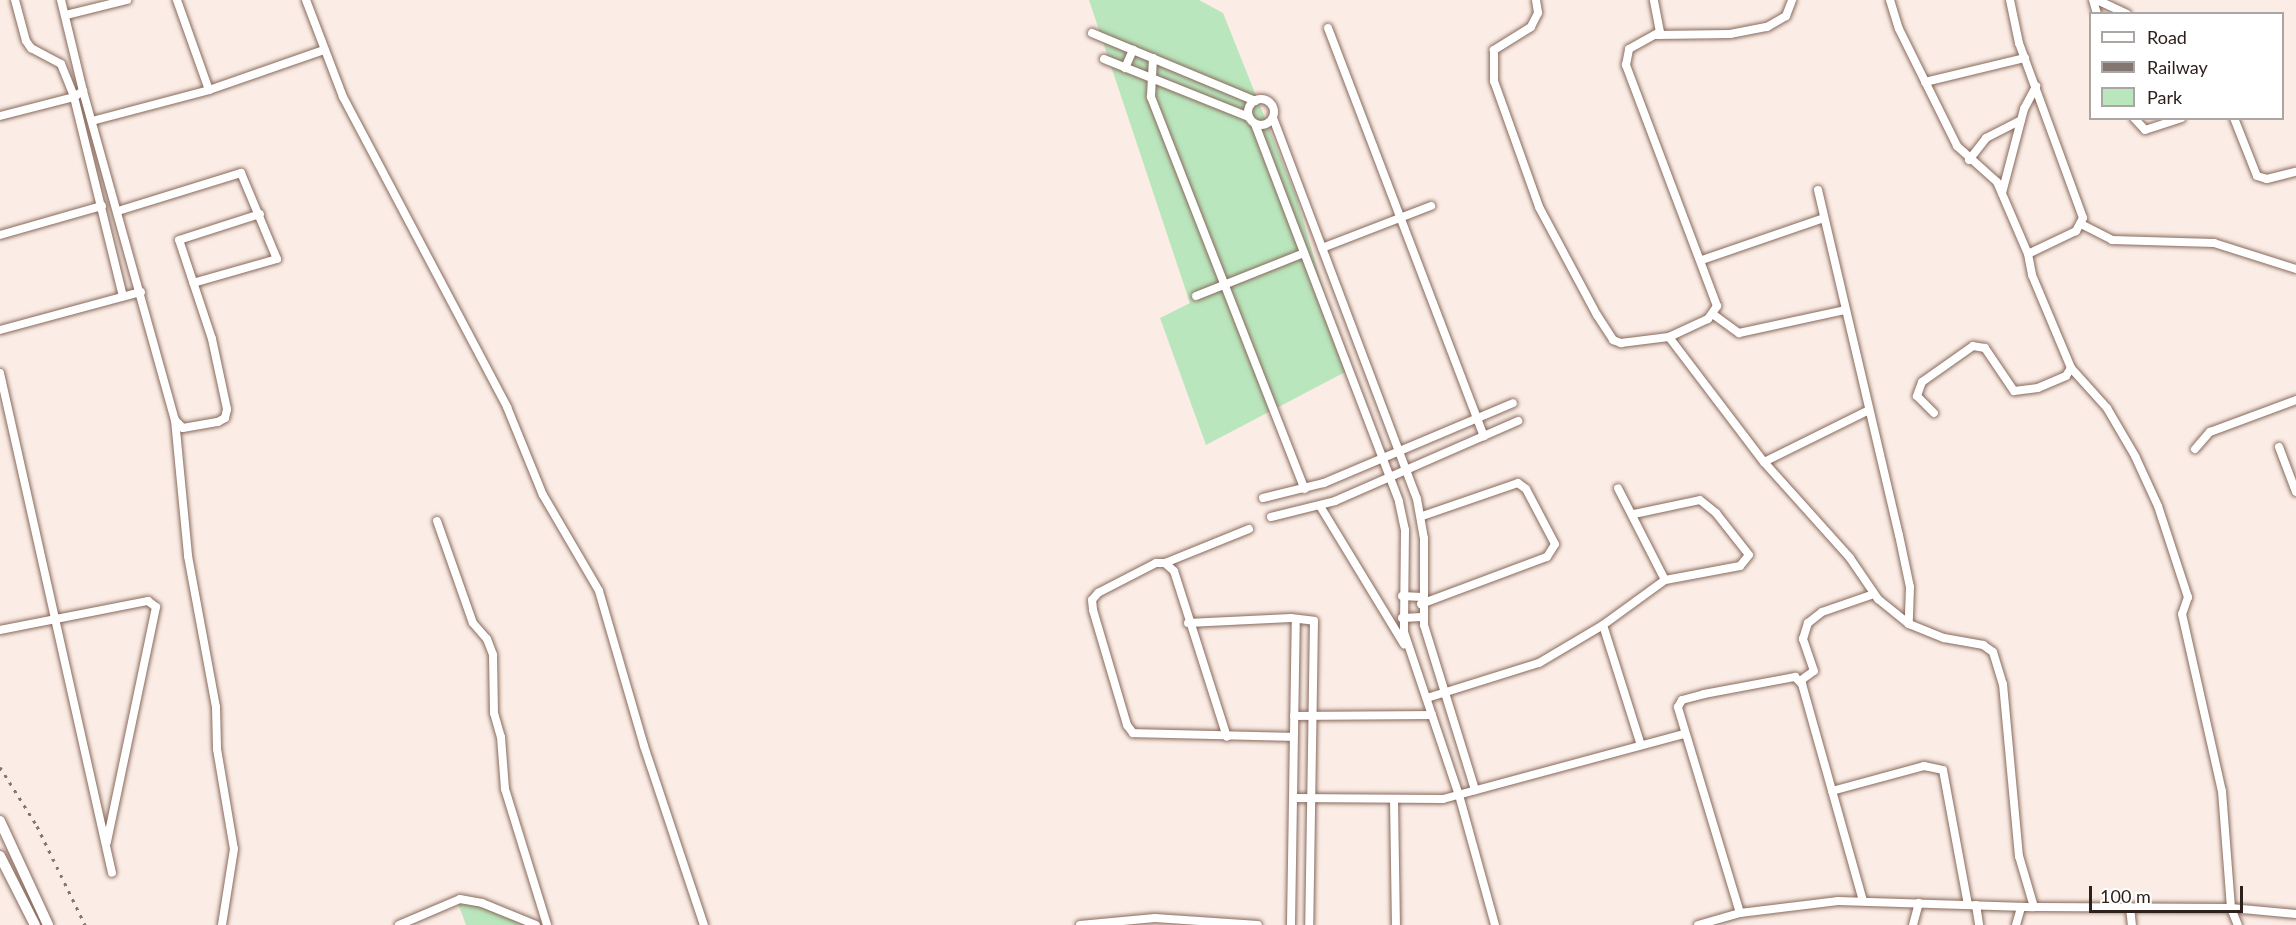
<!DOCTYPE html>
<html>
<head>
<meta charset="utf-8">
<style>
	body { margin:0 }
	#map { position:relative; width:2296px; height:925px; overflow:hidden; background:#fbede6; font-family:Lato,sans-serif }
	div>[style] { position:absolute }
	.green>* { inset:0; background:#b9e6bd }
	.roads { filter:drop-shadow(0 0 2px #88695b) drop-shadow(0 0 2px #88695b) }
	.minor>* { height:8px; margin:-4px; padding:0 4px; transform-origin:4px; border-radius:4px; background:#fff }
	.minor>.ring { margin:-4px; padding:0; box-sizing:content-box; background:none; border:8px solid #fff; border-radius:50% }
	.tertiary>* { height:10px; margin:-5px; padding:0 5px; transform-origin:5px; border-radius:5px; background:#fff }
	.rail>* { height:3px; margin-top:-1.5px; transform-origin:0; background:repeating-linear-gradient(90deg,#837570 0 3px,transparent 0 9px) }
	span { translate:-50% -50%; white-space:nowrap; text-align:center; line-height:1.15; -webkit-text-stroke:6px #fff; paint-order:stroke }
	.legend { position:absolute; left:2089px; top:12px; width:195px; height:108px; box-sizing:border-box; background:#fff; border:2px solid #aba6a4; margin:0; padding:8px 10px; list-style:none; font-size:18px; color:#2e211c }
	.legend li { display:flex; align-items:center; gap:12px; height:30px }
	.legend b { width:30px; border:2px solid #aba6a4 }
	.scale { position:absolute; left:2089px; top:886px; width:154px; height:27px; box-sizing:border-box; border:3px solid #2e211c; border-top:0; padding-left:8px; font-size:18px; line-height:21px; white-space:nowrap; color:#2e211c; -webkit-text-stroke:4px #fff; paint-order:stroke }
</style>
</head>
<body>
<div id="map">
	<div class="green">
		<div style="clip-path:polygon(1089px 0,1199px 0,1223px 13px,1296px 196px,1347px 371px,1206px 445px,1160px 318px,1190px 303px)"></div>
		<div style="clip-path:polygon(456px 898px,542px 925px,466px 925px)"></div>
	</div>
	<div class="roads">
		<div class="minor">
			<div style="left:15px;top:0;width:42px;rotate:75deg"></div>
			<div style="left:26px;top:41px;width:9px;rotate:54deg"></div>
			<div style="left:31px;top:48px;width:34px;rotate:28deg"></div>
			<div style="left:61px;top:64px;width:35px;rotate:68deg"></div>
			<div style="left:74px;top:97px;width:205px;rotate:76.2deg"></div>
			<div style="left:306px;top:0;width:104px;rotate:69.1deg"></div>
			<div style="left:343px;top:97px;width:351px;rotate:62.1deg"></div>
			<div style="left:507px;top:407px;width:95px;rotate:67.8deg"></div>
			<div style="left:543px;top:495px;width:111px;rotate:59.7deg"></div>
			<div style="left:599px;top:591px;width:161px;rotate:73.8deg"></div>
			<div style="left:644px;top:746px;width:189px;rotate:71.5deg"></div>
			<div style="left:1536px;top:0;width:13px;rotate:81deg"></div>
			<div style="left:1538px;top:13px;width:16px;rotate:117deg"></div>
			<div style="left:1531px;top:27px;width:44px;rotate:148.1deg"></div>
			<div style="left:1494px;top:50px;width:31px;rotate:90deg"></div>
			<div style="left:1494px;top:81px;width:134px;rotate:70.3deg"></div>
			<div style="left:1539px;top:207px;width:123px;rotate:61.8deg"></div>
			<div style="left:1597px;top:315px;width:30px;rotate:57deg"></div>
			<div style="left:1613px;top:340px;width:9px;rotate:21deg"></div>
			<div style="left:1621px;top:343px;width:48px;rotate:-7.1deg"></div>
			<div style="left:1669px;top:337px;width:43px;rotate:-24.8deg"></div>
			<div style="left:1708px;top:319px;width:16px;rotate:-55deg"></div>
			<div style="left:1717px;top:306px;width:258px;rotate:-110.7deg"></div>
			<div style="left:1626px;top:65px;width:16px;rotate:-79deg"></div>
			<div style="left:1629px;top:49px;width:35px;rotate:-29deg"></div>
			<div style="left:1660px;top:32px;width:33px;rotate:-101deg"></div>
			<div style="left:1890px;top:0;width:30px;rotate:73deg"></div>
			<div style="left:1899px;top:29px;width:131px;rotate:63.6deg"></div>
			<div style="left:1957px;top:146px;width:54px;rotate:42deg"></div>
			<div style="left:1997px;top:182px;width:78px;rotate:66.7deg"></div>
			<div style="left:2028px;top:254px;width:21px;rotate:79deg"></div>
			<div style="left:2032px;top:275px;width:101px;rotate:67.2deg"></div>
			<div style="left:2071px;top:368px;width:9px;rotate:122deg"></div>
			<div style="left:2066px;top:376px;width:30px;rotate:157deg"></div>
			<div style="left:2038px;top:388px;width:24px;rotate:173deg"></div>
			<div style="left:2014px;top:391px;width:52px;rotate:-124deg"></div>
			<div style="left:1985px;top:348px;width:12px;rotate:-171deg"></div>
			<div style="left:1973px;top:346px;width:62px;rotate:144.8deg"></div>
			<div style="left:1922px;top:382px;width:15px;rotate:110deg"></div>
			<div style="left:1917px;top:396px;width:24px;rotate:45deg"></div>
			<div style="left:2010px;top:0;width:44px;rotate:78.2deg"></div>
			<div style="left:2019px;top:43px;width:186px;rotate:69.9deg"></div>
			<div style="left:2083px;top:218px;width:15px;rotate:118deg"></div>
			<div style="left:2076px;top:231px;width:53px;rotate:154.4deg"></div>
			<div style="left:2093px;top:0;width:15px;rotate:74deg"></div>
			<div style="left:2097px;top:0;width:33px;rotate:25deg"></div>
			<div style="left:66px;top:15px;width:63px;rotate:-13.8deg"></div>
			<div style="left:1328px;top:28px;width:437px;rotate:69.1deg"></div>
			<div style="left:1092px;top:33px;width:177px;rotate:22.6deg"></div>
			<div style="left:1657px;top:35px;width:73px;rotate:-0.8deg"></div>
			<div style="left:1730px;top:34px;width:38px;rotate:-11deg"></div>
			<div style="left:1767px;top:27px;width:22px;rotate:-30deg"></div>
			<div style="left:1786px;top:16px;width:17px;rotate:-69deg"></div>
			<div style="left:1153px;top:58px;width:39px;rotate:93deg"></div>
			<div style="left:1151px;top:97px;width:421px;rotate:68.6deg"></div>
			<div style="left:1104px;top:59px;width:156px;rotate:21.8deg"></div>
			<div style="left:1125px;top:68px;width:20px;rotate:-66deg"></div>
			<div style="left:1925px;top:82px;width:103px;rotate:-13.5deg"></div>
			<div style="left:209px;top:90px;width:122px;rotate:-19.2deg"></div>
			<div style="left:83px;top:91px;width:342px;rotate:74.4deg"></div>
			<div style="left:175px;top:420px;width:11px;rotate:45deg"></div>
			<div style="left:183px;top:428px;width:36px;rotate:-10deg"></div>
			<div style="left:218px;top:422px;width:8px;rotate:-30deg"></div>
			<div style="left:225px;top:418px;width:9px;rotate:-77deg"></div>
			<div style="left:227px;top:409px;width:72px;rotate:-102.1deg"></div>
			<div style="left:212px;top:339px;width:104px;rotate:-108.4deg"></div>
			<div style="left:179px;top:240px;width:85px;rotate:-17.8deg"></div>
			<div class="ring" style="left:1248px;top:99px;width:18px;height:18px"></div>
			<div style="left:0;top:116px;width:76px;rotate:-14.4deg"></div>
			<div style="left:74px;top:97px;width:11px;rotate:-34deg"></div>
			<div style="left:83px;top:91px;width:94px;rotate:-103.6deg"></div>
			<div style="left:1273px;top:118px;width:407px;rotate:69.3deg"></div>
			<div style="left:1417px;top:499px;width:40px;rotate:80deg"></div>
			<div style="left:1424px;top:538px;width:87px;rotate:90deg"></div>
			<div style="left:1424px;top:625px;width:173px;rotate:72.8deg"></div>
			<div style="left:2134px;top:118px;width:16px;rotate:47deg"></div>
			<div style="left:2145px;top:130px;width:38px;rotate:-18deg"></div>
			<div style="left:2234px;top:118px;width:62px;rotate:68.4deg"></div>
			<div style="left:2257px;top:176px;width:10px;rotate:17deg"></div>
			<div style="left:2267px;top:179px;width:30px;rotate:-14deg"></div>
			<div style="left:92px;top:121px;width:121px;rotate:-14.8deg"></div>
			<div style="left:209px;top:90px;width:96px;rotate:-109.6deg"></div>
			<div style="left:1255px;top:124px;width:404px;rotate:69.1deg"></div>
			<div style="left:1399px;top:502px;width:29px;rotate:78deg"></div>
			<div style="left:1405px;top:530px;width:102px;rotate:90.6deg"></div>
			<div style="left:1404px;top:632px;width:172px;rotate:71.4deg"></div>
			<div style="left:1459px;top:795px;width:135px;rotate:74.5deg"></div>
			<div style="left:1969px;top:160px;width:28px;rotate:-52deg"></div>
			<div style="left:1986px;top:138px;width:39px;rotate:-27deg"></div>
			<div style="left:1818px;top:190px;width:354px;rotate:76.8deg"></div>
			<div style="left:1899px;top:535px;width:53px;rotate:78.1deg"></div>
			<div style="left:1910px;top:587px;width:37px;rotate:92deg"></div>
			<div style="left:2002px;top:193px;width:87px;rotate:-75.3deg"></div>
			<div style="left:2024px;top:109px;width:26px;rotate:-62deg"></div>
			<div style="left:118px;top:211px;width:129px;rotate:-17.2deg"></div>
			<div style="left:241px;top:173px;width:93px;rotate:67.3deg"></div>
			<div style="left:277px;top:259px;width:87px;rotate:164.1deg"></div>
			<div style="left:2083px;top:225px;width:33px;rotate:27deg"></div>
			<div style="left:2112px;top:240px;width:102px;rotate:1.7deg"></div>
			<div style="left:2214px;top:243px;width:86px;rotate:17.6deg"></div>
			<div style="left:0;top:235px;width:106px;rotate:-15.9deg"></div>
			<div style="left:1322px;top:248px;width:117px;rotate:-21.1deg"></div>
			<div style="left:1702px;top:260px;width:129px;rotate:-19deg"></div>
			<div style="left:1196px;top:296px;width:116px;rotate:-21.7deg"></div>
			<div style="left:1714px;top:315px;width:31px;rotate:36deg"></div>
			<div style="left:1739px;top:333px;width:108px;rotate:-12.2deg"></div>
			<div style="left:0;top:330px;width:146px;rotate:-15.1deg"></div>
			<div style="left:1669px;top:337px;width:157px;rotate:52.8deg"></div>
			<div style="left:1764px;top:462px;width:129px;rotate:48.1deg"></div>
			<div style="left:1850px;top:558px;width:50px;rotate:55.7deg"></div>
			<div style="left:1878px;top:599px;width:40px;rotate:39deg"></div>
			<div style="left:1909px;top:624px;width:38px;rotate:22deg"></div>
			<div style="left:1944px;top:638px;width:40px;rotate:10deg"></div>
			<div style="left:1983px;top:645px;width:12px;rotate:35deg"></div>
			<div style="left:1993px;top:652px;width:34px;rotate:73deg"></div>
			<div style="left:2003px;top:684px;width:173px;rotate:84.7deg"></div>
			<div style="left:2019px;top:856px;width:53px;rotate:73.6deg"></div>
			<div style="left:2071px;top:368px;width:54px;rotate:48deg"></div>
			<div style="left:2107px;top:408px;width:56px;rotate:59.7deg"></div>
			<div style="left:2135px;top:456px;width:55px;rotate:65.3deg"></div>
			<div style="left:2158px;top:506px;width:96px;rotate:71.8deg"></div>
			<div style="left:2188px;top:597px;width:18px;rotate:109deg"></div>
			<div style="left:2182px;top:614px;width:181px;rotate:77.3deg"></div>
			<div style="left:2222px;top:791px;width:117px;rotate:85.6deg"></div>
			<div style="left:2231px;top:908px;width:18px;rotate:68deg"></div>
			<div style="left:0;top:373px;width:512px;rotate:77.37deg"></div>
			<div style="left:175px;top:420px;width:137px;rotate:84.5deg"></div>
			<div style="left:188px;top:556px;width:154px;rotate:79.5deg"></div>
			<div style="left:216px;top:707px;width:42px;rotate:88.6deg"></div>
			<div style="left:217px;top:749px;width:101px;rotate:80.4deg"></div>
			<div style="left:234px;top:849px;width:77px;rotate:99deg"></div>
			<div style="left:2279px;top:447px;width:48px;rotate:69.3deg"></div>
			<div style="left:2195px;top:449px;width:23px;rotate:-49deg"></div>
			<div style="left:2210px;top:432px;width:92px;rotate:-20.4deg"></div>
			<div style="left:1764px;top:462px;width:117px;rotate:-26.3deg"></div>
			<div style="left:1263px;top:498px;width:63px;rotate:-13.8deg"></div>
			<div style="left:1324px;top:483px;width:205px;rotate:-22.9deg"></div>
			<div style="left:1320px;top:506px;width:162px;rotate:58.7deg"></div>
			<div style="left:1634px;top:514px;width:67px;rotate:-12deg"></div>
			<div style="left:1700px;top:500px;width:21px;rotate:39deg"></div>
			<div style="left:1716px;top:513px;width:53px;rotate:51.8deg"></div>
			<div style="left:1749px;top:555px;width:14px;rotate:129deg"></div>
			<div style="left:1740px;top:566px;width:76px;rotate:169.4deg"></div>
			<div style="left:1271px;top:517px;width:66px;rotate:-14deg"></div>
			<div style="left:1335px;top:501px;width:200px;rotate:-23.6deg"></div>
			<div style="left:437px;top:521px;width:108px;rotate:70.6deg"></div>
			<div style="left:473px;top:623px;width:21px;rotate:49deg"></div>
			<div style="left:487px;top:639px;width:17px;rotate:69deg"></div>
			<div style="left:493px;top:655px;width:58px;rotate:89deg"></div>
			<div style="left:494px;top:713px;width:25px;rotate:74deg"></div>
			<div style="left:501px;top:737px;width:52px;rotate:85.6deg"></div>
			<div style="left:505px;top:789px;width:142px;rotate:72.8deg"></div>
			<div style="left:1249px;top:529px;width:91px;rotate:158deg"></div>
			<div style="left:1165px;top:563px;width:9px;rotate:180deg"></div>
			<div style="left:1156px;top:563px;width:65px;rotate:152.7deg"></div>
			<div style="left:1098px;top:593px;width:9px;rotate:131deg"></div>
			<div style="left:1092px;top:600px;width:10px;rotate:84deg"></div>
			<div style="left:1093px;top:610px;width:120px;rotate:73.5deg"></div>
			<div style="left:1127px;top:725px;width:10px;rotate:53deg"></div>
			<div style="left:1133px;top:733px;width:160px;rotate:1.4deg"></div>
			<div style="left:1165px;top:563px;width:12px;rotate:42deg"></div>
			<div style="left:1174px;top:571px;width:174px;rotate:72.3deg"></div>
			<div style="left:1402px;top:596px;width:20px;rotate:3deg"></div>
			<div style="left:1421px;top:604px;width:134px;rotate:-20.5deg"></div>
			<div style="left:1547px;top:557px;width:15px;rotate:-58deg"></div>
			<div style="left:1555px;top:544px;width:62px;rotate:-117.8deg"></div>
			<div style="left:1526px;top:489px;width:10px;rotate:-143deg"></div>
			<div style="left:1518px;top:483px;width:102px;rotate:161deg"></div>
			<div style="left:1402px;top:618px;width:20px;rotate:-3deg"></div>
			<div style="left:1188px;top:623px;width:103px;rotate:-2.8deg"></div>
			<div style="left:1291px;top:618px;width:23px;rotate:7deg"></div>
			<div style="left:1314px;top:621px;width:304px;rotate:90.9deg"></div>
			<div style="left:1603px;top:625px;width:123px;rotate:72.5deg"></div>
			<div style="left:0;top:630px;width:151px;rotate:-11.1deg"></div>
			<div style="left:148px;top:601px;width:10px;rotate:37deg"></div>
			<div style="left:156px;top:607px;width:240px;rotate:101.8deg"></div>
			<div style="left:1800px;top:681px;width:17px;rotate:-36deg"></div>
			<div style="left:1814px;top:671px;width:34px;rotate:-109deg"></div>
			<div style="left:1803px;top:639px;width:17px;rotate:-73deg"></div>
			<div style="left:1808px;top:623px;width:18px;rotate:-38deg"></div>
			<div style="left:1822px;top:612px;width:55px;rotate:-19.1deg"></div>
			<div style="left:1427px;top:698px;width:117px;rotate:-17.4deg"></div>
			<div style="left:1539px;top:663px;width:74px;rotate:-30.7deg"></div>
			<div style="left:1603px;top:625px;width:77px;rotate:-36deg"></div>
			<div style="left:1665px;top:580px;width:103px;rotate:-117.1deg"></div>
			<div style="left:1294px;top:716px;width:138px;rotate:-0.4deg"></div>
			<div style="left:1832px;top:791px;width:95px;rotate:-15.2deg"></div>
			<div style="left:1924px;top:766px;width:19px;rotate:12deg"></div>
			<div style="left:1943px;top:770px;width:137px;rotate:79.5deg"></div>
			<div style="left:1293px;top:798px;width:150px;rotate:0.4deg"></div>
			<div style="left:1443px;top:799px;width:250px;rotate:-15.1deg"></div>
			<div style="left:1394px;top:800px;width:125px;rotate:89.1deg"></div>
			<div style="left:1976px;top:905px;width:20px;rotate:81deg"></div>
			<div style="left:2130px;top:907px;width:18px;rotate:84deg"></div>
			<div style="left:1740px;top:913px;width:215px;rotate:-106.8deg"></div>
			<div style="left:1678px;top:707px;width:8px;rotate:-60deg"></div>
			<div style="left:1682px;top:700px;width:23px;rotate:-15deg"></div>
			<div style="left:1704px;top:694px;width:93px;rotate:-10.6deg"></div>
			<div style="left:1795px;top:677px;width:10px;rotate:45deg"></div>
			<div style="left:1802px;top:684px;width:225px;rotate:74.3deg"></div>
			<div style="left:399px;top:925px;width:66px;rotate:-23.1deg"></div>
			<div style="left:460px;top:899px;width:22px;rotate:10deg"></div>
			<div style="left:482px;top:903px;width:58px;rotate:22.2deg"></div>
			<div style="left:1080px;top:925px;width:75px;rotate:-5.3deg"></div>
			<div style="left:1155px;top:918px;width:103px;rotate:3.9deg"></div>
			<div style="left:1291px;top:925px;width:306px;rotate:-89.1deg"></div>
			<div style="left:1698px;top:925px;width:44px;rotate:-15.9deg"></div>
			<div style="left:1740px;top:913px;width:99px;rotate:-7deg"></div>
			<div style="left:1838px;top:901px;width:196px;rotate:1.8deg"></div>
			<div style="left:2034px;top:907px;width:197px;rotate:0.3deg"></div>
			<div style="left:2231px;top:908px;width:65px;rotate:5.3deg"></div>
			<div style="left:1913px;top:925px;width:23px;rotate:-75deg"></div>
			<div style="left:2016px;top:925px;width:19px;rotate:-74deg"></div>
		</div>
		<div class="tertiary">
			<div style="left:0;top:821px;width:115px;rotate:65.2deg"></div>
			<div style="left:0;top:856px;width:77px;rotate:63.1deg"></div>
		</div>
	</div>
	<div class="rail">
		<div style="left:0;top:767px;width:70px;rotate:57.9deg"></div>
		<div style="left:37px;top:826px;width:110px;rotate:64.1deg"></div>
	</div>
	<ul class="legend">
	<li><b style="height:8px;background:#fff"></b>Road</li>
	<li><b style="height:8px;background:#837570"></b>Railway</li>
	<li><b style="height:16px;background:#b9e6bd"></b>Park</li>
	</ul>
	<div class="scale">100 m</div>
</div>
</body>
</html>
